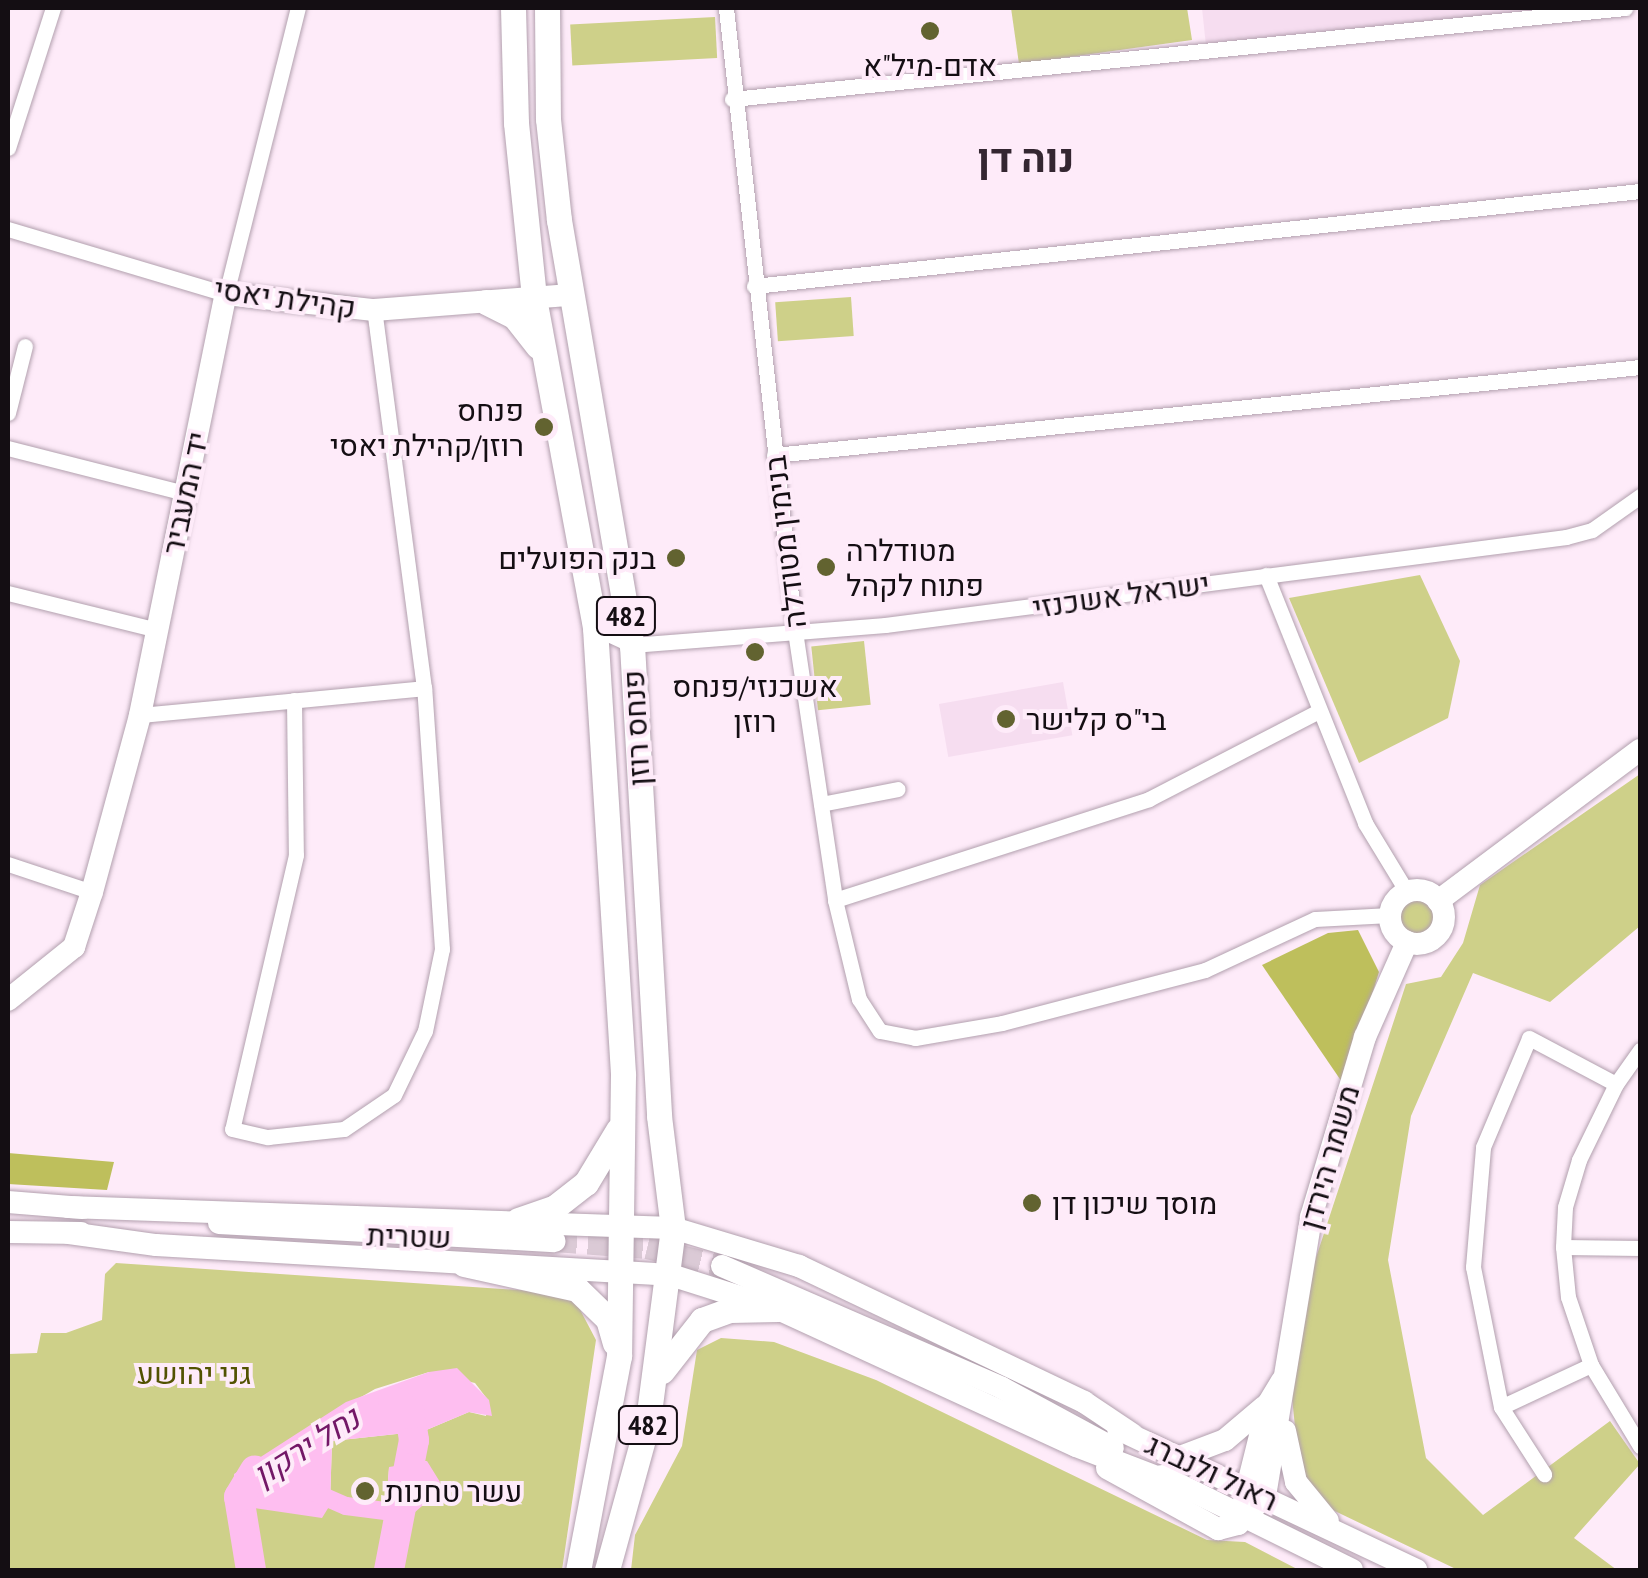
<!DOCTYPE html>
<html>
<head>
<meta charset="utf-8">
<style>
	body { margin:0 }
	#map { position:relative; width:1648px; height:1578px; overflow:hidden; background:#feebf9; font-family:"PT Sans Narrow",Heebo,sans-serif }
	div>[style] { position:absolute }
	.built>* { inset:0; background:#f6ddf0; transform-origin:0 0 }
	.green>* { inset:0; background:#ced089; transform-origin:0 0 }
	.round { border-radius:50% }
	.forest>* { inset:0; background:#bebf5c }
	.water>* { inset:0; background:#febef0 }
	.canal>* { height:18px; margin:-9px; padding:0 9px; transform-origin:9px; border-radius:9px; background:#febef0 }
	.river>* { height:30px; margin:-15px; padding:0 15px; transform-origin:15px; border-radius:15px; background:#febef0 }
	.secondary-tunnel>* { height:22px; margin-top:-11px; transform-origin:0; background:repeating-linear-gradient(90deg,#dbcad6 0 22px,transparent 0 33px) }
	.roads { filter:drop-shadow(0 0 2px #b2a0ae) drop-shadow(0 0 2px #b2a0ae) }
	.street>* { height:15px; margin:-7.5px; padding:0 7.5px; transform-origin:7.5px; border-radius:7.5px; background:#fff }
	.secondary>* { height:22px; margin:-11px; padding:0 11px; transform-origin:11px; border-radius:11px; background:#fff }
	.secondary>.ring { margin:-11px; padding:0; box-sizing:content-box; background:none; border:22px solid #fff; border-radius:50% }
	.primary>* { height:25px; margin:-12.5px; padding:0 12.5px; transform-origin:12.5px; border-radius:12.5px; background:#fff }
	.dots>* { width:28px; height:28px; translate:-50% -50%; box-sizing:border-box; border:5px solid #feebf9; border-radius:50% }
	span { translate:-50% -50%; white-space:nowrap; text-align:center; line-height:1.15; -webkit-text-stroke:8px #feebf9; paint-order:stroke }
	.shield-label span { padding:2px 8px; background:#feebf9; border:2px solid; border-radius:8px; -webkit-text-stroke-width:0 }
	.shield-label { font-size:28px; color:#140e13; font-weight:700 }
	.poi-label { font-size:30px; color:#140e13 }
	.right { translate:-100% -50%; text-align:right }
	.left { translate:0 -50%; text-align:left }
	.street-label { font-size:30px; color:#140e13 }
	.park-label { font-size:30px; color:#525202 }
	.water-label { font-size:32px; color:#731867; font-style:italic }
	.district-label { font-size:40px; color:#342631; font-weight:700 }
	.frame { position:absolute; inset:0; border:10px solid #140e13; pointer-events:none }
</style>
</head>
<body>
<div id="map">
	<div class="built">
		<div style="clip-path:polygon(1202px 8px,1546px 8px,1547px 11px,1206px 46px)"></div>
		<div style="left:1063px;top:682px;width:54px;height:126px;rotate:80deg"></div>
	</div>
	<div class="green">
		<div style="clip-path:polygon(1011px 8px,1187px 8px,1192px 40px,1019px 64px)"></div>
		<div style="left:715px;top:17px;width:41px;height:145px;rotate:87deg"></div>
		<div style="left:851px;top:297px;width:39px;height:76px;rotate:86deg"></div>
		<div style="clip-path:polygon(1420px 575px,1460px 661px,1448px 718px,1359px 763px,1289px 598px)"></div>
		<div style="left:864px;top:641px;width:64px;height:53px;rotate:84deg"></div>
		<div style="clip-path:polygon(1640px 774px,1640px 926px,1550px 1002px,1473px 973px,1411px 1116px,1388px 1260px,1426px 1458px,1483px 1515px,1610px 1421px,1640px 1464px,1574px 1538px,1617px 1570px,1458px 1570px,1318px 1503px,1299px 1467px,1291px 1387px,1307px 1285px,1406px 984px,1441px 977px,1463px 943px,1480px 885px)"></div>
		<div class="round" style="left:1396px;top:896px;width:42px;height:42px"></div>
		<div style="clip-path:polygon(evenodd,116px 1263px,548px 1292px,576px 1302px,596px 1340px,562px 1570px,398px 1570px,406px 1520px,434px 1477px,426px 1461px,389px 1468px,381px 1570px,8px 1570px,8px 1354px,37px 1353px,41px 1333px,66px 1333px,102px 1320px,105px 1274px,116px 1263px,429px 1372px,475px 1383px,488px 1400px,486px 1416px,469px 1412px,424px 1431px,332px 1441px,330px 1504px,316px 1423px,375px 1389px,429px 1372px)"></div>
		<div style="clip-path:polygon(721px 1338px,774px 1342px,876px 1380px,1207px 1540px,1245px 1542px,1299px 1570px,631px 1570px,635px 1535px,682px 1446px,697px 1350px)"></div>
	</div>
	<div class="forest">
		<div style="clip-path:polygon(1358px 930px,1379px 972px,1344px 1085px,1262px 965px,1328px 933px)"></div>
		<div style="clip-path:polygon(8px 1153px,114px 1162px,107px 1190px,8px 1184px)"></div>
	</div>
	<div class="water">
		<div style="clip-path:polygon(457px 1368px,489px 1400px,492px 1416px,469px 1412px,424px 1431px,332px 1441px,330px 1505px,322px 1518px,233px 1505px,234px 1474px,346px 1402px,429px 1372px)"></div>
		<div style="clip-path:polygon(427px 1461px,440px 1482px,438px 1492px,406px 1520px,398px 1570px,381px 1570px,389px 1467px)"></div>
	</div>
	<div class="canal">
		<div style="left:309px;top:1490px;width:40px;rotate:23.4deg"></div>
		<div style="left:346px;top:1506px;width:55px;rotate:7.3deg"></div>
	</div>
	<div class="river">
		<div style="left:251px;top:1570px;width:74px;rotate:-99.3deg"></div>
		<div style="left:239px;top:1497px;width:31px;rotate:-59deg"></div>
		<div style="left:389px;top:1570px;width:132px;rotate:-79.1deg"></div>
		<div style="left:414px;top:1440px;width:26px;rotate:-99deg"></div>
		<div style="left:410px;top:1414px;width:21px;rotate:-143deg"></div>
	</div>
	<div class="secondary-tunnel">
		<div style="left:555px;top:1241px;width:92px;rotate:4.4deg"></div>
		<div style="left:647px;top:1248px;width:77px;rotate:13.5deg"></div>
	</div>
	<div class="roads">
		<div class="street">
			<div style="left:726px;top:8px;width:627px;rotate:83.68deg"></div>
			<div style="left:795px;top:631px;width:272px;rotate:81.5deg"></div>
			<div style="left:835px;top:900px;width:102px;rotate:76.4deg"></div>
			<div style="left:859px;top:999px;width:38px;rotate:57deg"></div>
			<div style="left:880px;top:1031px;width:36px;rotate:11deg"></div>
			<div style="left:915px;top:1038px;width:88px;rotate:-9.8deg"></div>
			<div style="left:1002px;top:1023px;width:210px;rotate:-14.6deg"></div>
			<div style="left:1205px;top:970px;width:121px;rotate:-24.9deg"></div>
			<div style="left:1315px;top:919px;width:75px;rotate:-3.1deg"></div>
			<div style="left:732px;top:99px;width:898px;rotate:-5.82deg"></div>
			<div style="left:8px;top:148px;width:147px;rotate:-72.2deg"></div>
			<div style="left:8px;top:229px;width:227px;rotate:16.6deg"></div>
			<div style="left:226px;top:294px;width:295px;rotate:-75.9deg"></div>
			<div style="left:754px;top:286px;width:891px;rotate:-6.12deg"></div>
			<div style="left:8px;top:413px;width:69px;rotate:-75.8deg"></div>
			<div style="left:8px;top:448px;width:183px;rotate:14.3deg"></div>
			<div style="left:774px;top:455px;width:870px;rotate:-5.8deg"></div>
			<div style="left:1266px;top:575px;width:267px;rotate:68.2deg"></div>
			<div style="left:1365px;top:823px;width:81px;rotate:58.7deg"></div>
			<div style="left:8px;top:593px;width:154px;rotate:13.9deg"></div>
			<div style="left:595px;top:628px;width:41px;rotate:24.7deg"></div>
			<div style="left:632px;top:645px;width:254px;rotate:-4.5deg"></div>
			<div style="left:885px;top:625px;width:687px;rotate:-7.36deg"></div>
			<div style="left:1566px;top:537px;width:27px;rotate:-15deg"></div>
			<div style="left:1592px;top:530px;width:59px;rotate:-35.3deg"></div>
			<div style="left:294px;top:700px;width:155px;rotate:89.3deg"></div>
			<div style="left:296px;top:855px;width:281px;rotate:103.1deg"></div>
			<div style="left:232px;top:1129px;width:37px;rotate:13deg"></div>
			<div style="left:268px;top:1137px;width:76px;rotate:-6deg"></div>
			<div style="left:344px;top:1129px;width:60px;rotate:-34.2deg"></div>
			<div style="left:394px;top:1095px;width:71px;rotate:-64.2deg"></div>
			<div style="left:425px;top:1031px;width:84px;rotate:-78.3deg"></div>
			<div style="left:442px;top:949px;width:262px;rotate:-93.9deg"></div>
			<div style="left:424px;top:688px;width:381px;rotate:-97.5deg"></div>
			<div style="left:140px;top:715px;width:285px;rotate:-5.4deg"></div>
			<div style="left:821px;top:804px;width:78px;rotate:-11deg"></div>
			<div style="left:8px;top:864px;width:89px;rotate:18.4deg"></div>
			<div style="left:835px;top:900px;width:330px;rotate:-17.8deg"></div>
			<div style="left:1149px;top:799px;width:189px;rotate:-27.4deg"></div>
			<div style="left:1640px;top:1050px;width:42px;rotate:125.2deg"></div>
			<div style="left:1616px;top:1084px;width:85px;rotate:116deg"></div>
			<div style="left:1579px;top:1160px;width:49px;rotate:106.6deg"></div>
			<div style="left:1565px;top:1207px;width:40px;rotate:92.9deg"></div>
			<div style="left:1563px;top:1247px;width:50px;rotate:84.3deg"></div>
			<div style="left:1568px;top:1297px;width:72px;rotate:71.3deg"></div>
			<div style="left:1591px;top:1365px;width:95px;rotate:58.8deg"></div>
			<div style="left:1563px;top:1247px;width:77px;rotate:0.7deg"></div>
			<div style="left:1591px;top:1365px;width:99px;rotate:155deg"></div>
			<div style="left:1501px;top:1407px;width:143px;rotate:-101.3deg"></div>
			<div style="left:1473px;top:1267px;width:120px;rotate:-85.2deg"></div>
			<div style="left:1483px;top:1147px;width:118px;rotate:-67.1deg"></div>
			<div style="left:1529px;top:1038px;width:98px;rotate:27.9deg"></div>
			<div style="left:1501px;top:1407px;width:80px;rotate:57.3deg"></div>
		</div>
		<div class="secondary">
			<div class="ring" style="left:1390px;top:890px;width:32px;height:32px"></div>
			<div style="left:1438px;top:901px;width:252px;rotate:-36.8deg"></div>
			<div style="left:8px;top:1000px;width:85px;rotate:-38.8deg"></div>
			<div style="left:74px;top:947px;width:58px;rotate:-71.9deg"></div>
			<div style="left:92px;top:892px;width:183px;rotate:-74.8deg"></div>
			<div style="left:140px;top:715px;width:430px;rotate:-78.5deg"></div>
			<div style="left:226px;top:294px;width:149px;rotate:6.2deg"></div>
			<div style="left:374px;top:310px;width:197px;rotate:-4.4deg"></div>
			<div style="left:8px;top:1202px;width:75px;rotate:4.6deg"></div>
			<div style="left:68px;top:1207px;width:605px;rotate:1.99deg"></div>
			<div style="left:673px;top:1228px;width:132px;rotate:16.8deg"></div>
			<div style="left:799px;top:1266px;width:316px;rotate:25.5deg"></div>
			<div style="left:1084px;top:1402px;width:58px;rotate:33.7deg"></div>
			<div style="left:219px;top:1223px;width:336px;rotate:3.1deg"></div>
			<div style="left:8px;top:1232px;width:73px;rotate:0.8deg"></div>
			<div style="left:69px;top:1233px;width:88px;rotate:7.9deg"></div>
			<div style="left:156px;top:1245px;width:516px;rotate:3.33deg"></div>
			<div style="left:671px;top:1275px;width:112px;rotate:17.6deg"></div>
			<div style="left:778px;top:1309px;width:328px;rotate:24.7deg"></div>
			<div style="left:1076px;top:1446px;width:106px;rotate:21deg"></div>
			<div style="left:722px;top:1266px;width:305px;rotate:23.5deg"></div>
			<div style="left:1002px;top:1388px;width:126px;rotate:28.4deg"></div>
			<div style="left:1118px;top:1429px;width:330px;rotate:25.3deg"></div>
			<div style="left:1285px;top:1431px;width:52px;rotate:77.8deg"></div>
			<div style="left:1296px;top:1482px;width:50px;rotate:50.6deg"></div>
			<div style="left:1180px;top:1457px;width:48px;rotate:-20.7deg"></div>
			<div style="left:1225px;top:1440px;width:52px;rotate:-40.4deg"></div>
			<div style="left:1107px;top:1468px;width:127px;rotate:28.8deg"></div>
			<div style="left:1218px;top:1529px;width:21px;rotate:-14deg"></div>
			<div style="left:1238px;top:1524px;width:39px;rotate:-46deg"></div>
			<div style="left:1265px;top:1496px;width:283px;rotate:-80.6deg"></div>
			<div style="left:1311px;top:1217px;width:188px;rotate:-73.3deg"></div>
			<div style="left:1365px;top:1037px;width:104px;rotate:-66.1deg"></div>
			<div style="left:1162px;top:1476px;width:212px;rotate:26.3deg"></div>
			<div style="left:1244px;top:1500px;width:99px;rotate:-76deg"></div>
			<div style="left:1268px;top:1404px;width:27px;rotate:-59deg"></div>
		</div>
		<div class="primary">
			<div style="left:513px;top:8px;width:115px;rotate:88.5deg"></div>
			<div style="left:516px;top:123px;width:176px;rotate:84.1deg"></div>
			<div style="left:534px;top:298px;width:336px;rotate:79.5deg"></div>
			<div style="left:595px;top:628px;width:448px;rotate:86.4deg"></div>
			<div style="left:623px;top:1075px;width:281px;rotate:90.8deg"></div>
			<div style="left:619px;top:1356px;width:218px;rotate:100.8deg"></div>
			<div style="left:547px;top:8px;width:111px;rotate:89.5deg"></div>
			<div style="left:548px;top:119px;width:102px;rotate:83.8deg"></div>
			<div style="left:559px;top:220px;width:431px;rotate:80.3deg"></div>
			<div style="left:632px;top:645px;width:472px;rotate:86.7deg"></div>
			<div style="left:659px;top:1116px;width:113px;rotate:82.9deg"></div>
			<div style="left:673px;top:1228px;width:195px;rotate:97.4deg"></div>
			<div style="left:648px;top:1421px;width:155px;rotate:105.4deg"></div>
			<div style="left:486px;top:302px;width:33px;rotate:27deg"></div>
			<div style="left:515px;top:317px;width:37px;rotate:52deg"></div>
			<div style="left:518px;top:1220px;width:39px;rotate:-19deg"></div>
			<div style="left:555px;top:1207px;width:39px;rotate:-38deg"></div>
			<div style="left:586px;top:1183px;width:62px;rotate:-58.9deg"></div>
			<div style="left:464px;top:1264px;width:116px;rotate:12.5deg"></div>
			<div style="left:577px;top:1289px;width:43px;rotate:44.1deg"></div>
			<div style="left:608px;top:1319px;width:25px;rotate:74deg"></div>
			<div style="left:662px;top:1371px;width:65px;rotate:-51.9deg"></div>
			<div style="left:702px;top:1320px;width:30px;rotate:-20deg"></div>
			<div style="left:730px;top:1310px;width:48px;rotate:-1.2deg"></div>
		</div>
	</div>
	<div class="dots">
		<div style="left:930px;top:31px;background:#626330"></div>
		<div style="left:544px;top:427px;background:#626330"></div>
		<div style="left:676px;top:558px;background:#626330"></div>
		<div style="left:826px;top:567px;background:#626330"></div>
		<div style="left:755px;top:652px;background:#626330"></div>
		<div style="left:1006px;top:719px;background:#626330"></div>
		<div style="left:1032px;top:1203px;background:#626330"></div>
		<div style="left:365px;top:1491px;background:#626330"></div>
	</div>
	<div class="shield-label">
		<span style="left:626px;top:616px">482</span>
		<span style="left:648px;top:1425px">482</span>
	</div>
	<div class="poi-label">
		<span style="left:930px;top:65px">אדם-מיל"א</span>
		<span class="right" style="left:524px;top:427px">פנחס<br>רוזן/קהילת יאסי</span>
		<span class="left" style="left:846px;top:567px">מטודלרה<br>פתוח לקהל</span>
		<span class="right" style="left:656px;top:558px">בנק הפועלים</span>
		<span style="left:755px;top:703px">אשכנזי/פנחס<br>רוזן</span>
		<span class="left" style="left:1026px;top:719px">בי"ס קלישר</span>
		<span class="left" style="left:1052px;top:1203px">מוסך שיכון דן</span>
		<span class="left" style="left:385px;top:1491px">עשר טחנות</span>
	</div>
	<div class="street-label">
		<span style="left:285px;top:298px;rotate:8deg">קהילת יאסי</span>
		<span style="left:185px;top:493px;rotate:-78deg">יד המעביר</span>
		<span style="left:785px;top:542px;rotate:-97deg">בנימין מטודלה</span>
		<span style="left:1121px;top:595px;rotate:-8deg">ישראל אשכנזי</span>
		<span style="left:636px;top:728px;rotate:-93deg">פנחס רוזן</span>
		<span style="left:1329px;top:1157px;rotate:-74deg">משמר הירדן</span>
		<span style="left:409px;top:1236px;rotate:2deg">שטרית</span>
		<span style="left:1212px;top:1472px;rotate:25deg">ראול ולנברג</span>
	</div>
	<div class="park-label">
		<span style="left:194px;top:1373px">גני יהושע</span>
	</div>
	<div class="water-label">
		<span style="left:306px;top:1446px;rotate:-32deg">נחל ירקון</span>
	</div>
	<div class="district-label">
		<span style="left:1026px;top:157px">נוה דן</span>
	</div>
	<div class="frame"></div>
</div>
</body>
</html>
